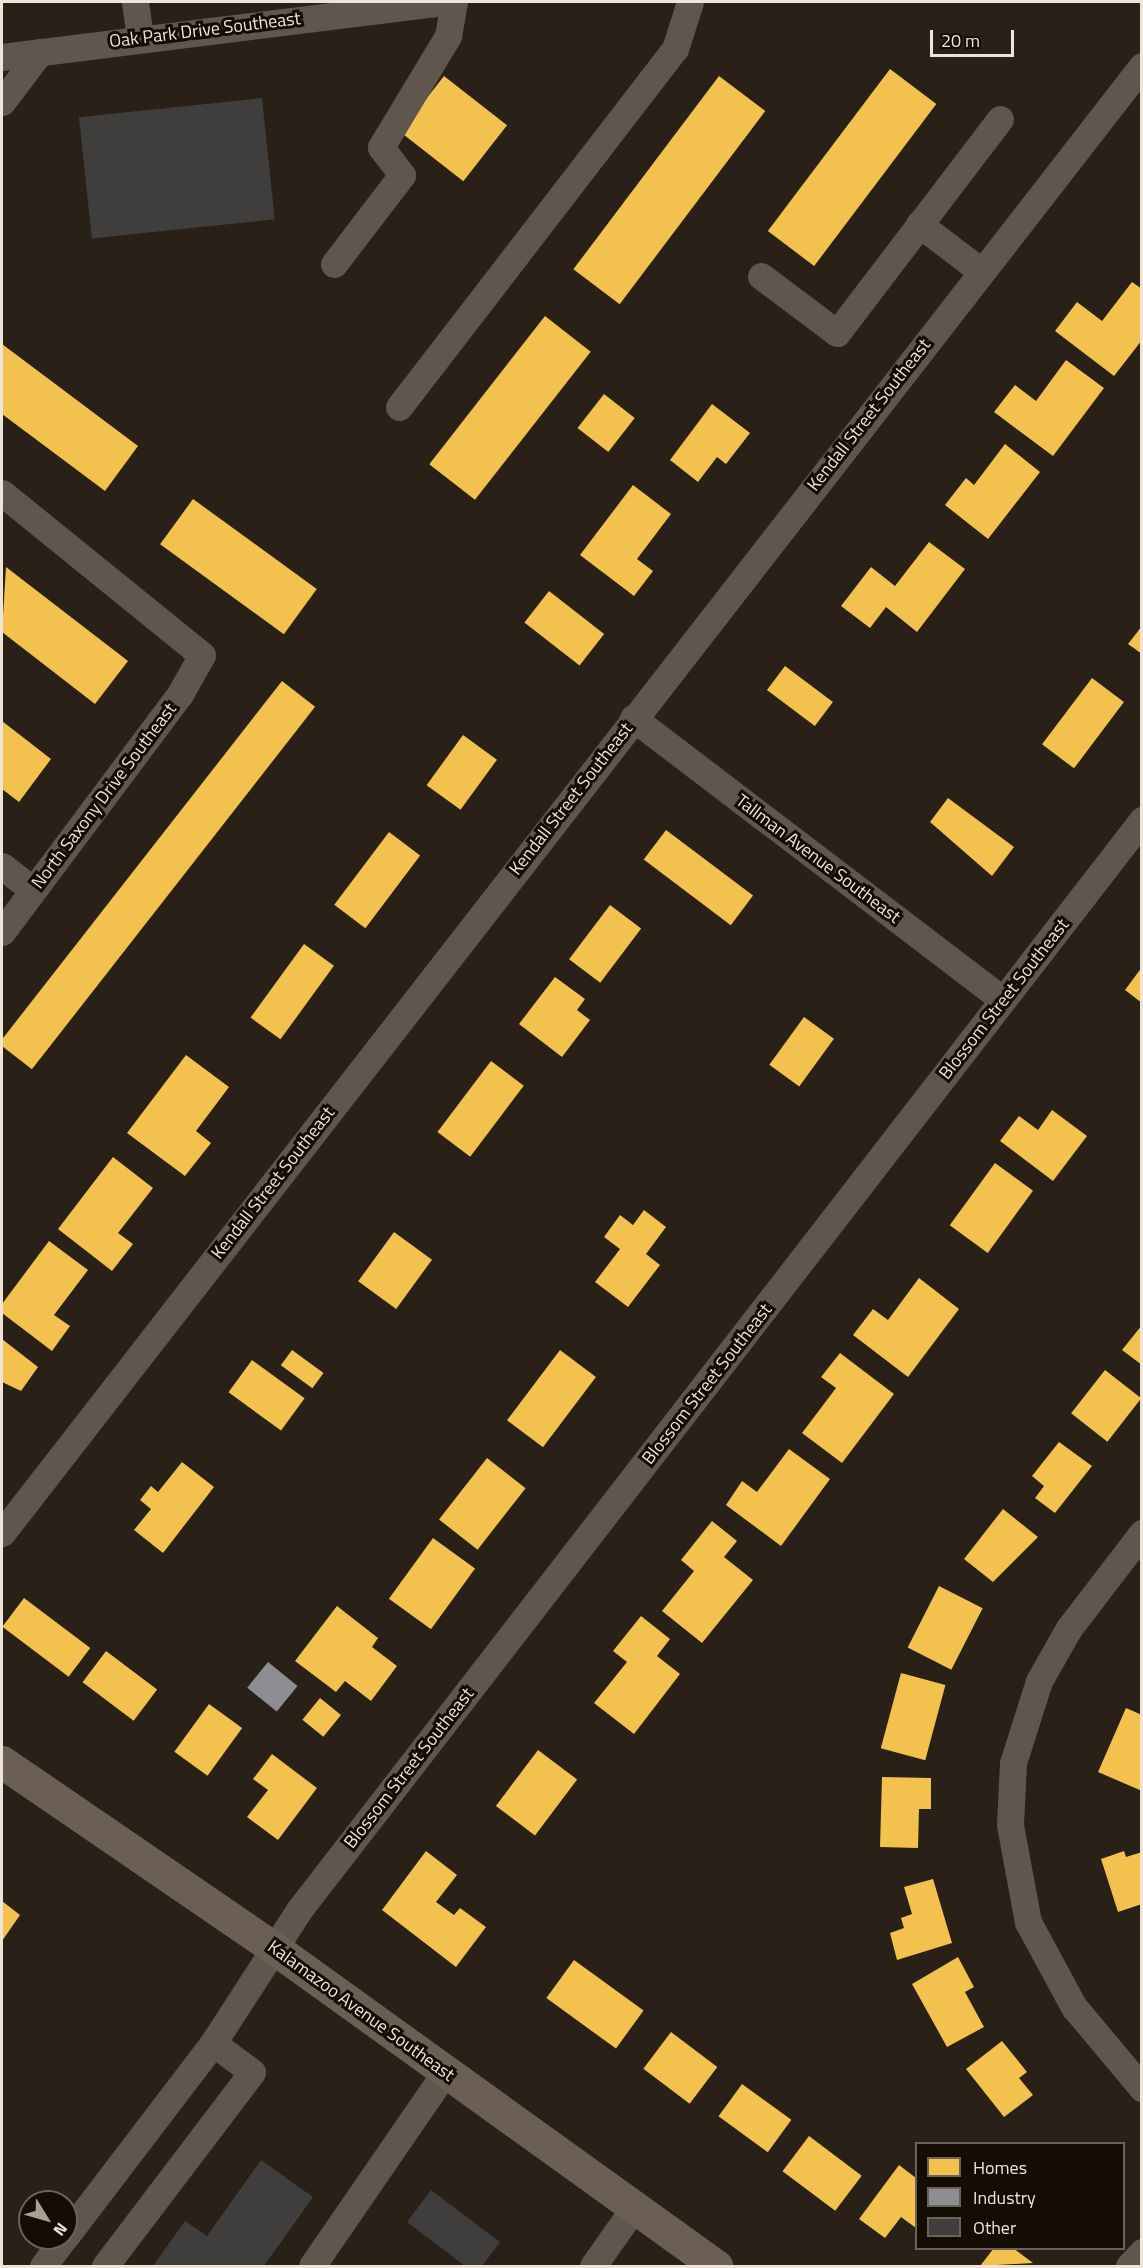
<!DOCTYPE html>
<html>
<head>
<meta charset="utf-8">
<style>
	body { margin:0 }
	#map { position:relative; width:1143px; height:2268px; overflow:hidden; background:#292117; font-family:"Titillium Web",sans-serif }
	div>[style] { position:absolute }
	.homes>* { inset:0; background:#f2c14e; transform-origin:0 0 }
	.industry>* { inset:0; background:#8d8d92; transform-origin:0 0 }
	.building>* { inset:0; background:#403d3d; transform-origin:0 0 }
	.minor>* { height:27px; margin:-13.5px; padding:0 13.5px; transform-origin:13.5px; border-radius:13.5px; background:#5f564e }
	.major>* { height:33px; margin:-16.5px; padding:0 16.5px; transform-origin:16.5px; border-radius:16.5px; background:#6a5f52 }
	span { translate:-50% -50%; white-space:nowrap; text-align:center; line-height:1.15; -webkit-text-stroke:6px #140d06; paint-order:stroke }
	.street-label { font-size:18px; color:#eee4d8 }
	.frame { position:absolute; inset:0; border:3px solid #eee4d8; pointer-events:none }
	.legend { position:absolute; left:915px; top:2142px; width:210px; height:108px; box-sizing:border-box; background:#140d06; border:2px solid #6b635a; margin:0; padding:8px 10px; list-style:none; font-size:18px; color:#eee4d8 }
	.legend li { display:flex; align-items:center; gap:12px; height:30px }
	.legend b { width:30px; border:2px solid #6b635a }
	.north { position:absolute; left:18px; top:2190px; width:60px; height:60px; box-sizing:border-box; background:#140d06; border:2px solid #6b635a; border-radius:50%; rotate:127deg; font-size:16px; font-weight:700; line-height:24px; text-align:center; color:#eee4d8 }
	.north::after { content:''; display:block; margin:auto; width:21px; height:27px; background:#a9a094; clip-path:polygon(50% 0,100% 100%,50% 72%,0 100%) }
	.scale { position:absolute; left:930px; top:30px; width:84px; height:27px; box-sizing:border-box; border:3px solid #eee4d8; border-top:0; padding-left:8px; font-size:18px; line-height:21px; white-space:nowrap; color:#eee4d8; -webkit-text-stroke:4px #140d06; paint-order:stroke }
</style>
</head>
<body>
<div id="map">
	<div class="homes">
		<div style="left:890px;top:69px;width:58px;height:203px;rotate:37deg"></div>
		<div style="left:444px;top:76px;width:80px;height:71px;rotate:38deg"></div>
		<div style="left:719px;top:76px;width:58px;height:242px;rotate:37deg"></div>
		<div style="clip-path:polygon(1132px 282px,1142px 289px,1142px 340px,1114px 376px,1055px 331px,1077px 302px,1102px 321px)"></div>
		<div style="left:545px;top:316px;width:58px;height:188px;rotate:38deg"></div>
		<div style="clip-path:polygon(2px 344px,138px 446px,105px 491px,2px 414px)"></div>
		<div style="clip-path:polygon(1066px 360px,1104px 388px,1053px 456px,994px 412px,1015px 385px,1036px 401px)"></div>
		<div style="left:604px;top:394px;width:39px;height:43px;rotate:38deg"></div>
		<div style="clip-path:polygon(712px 404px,750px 433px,726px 464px,717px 457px,698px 482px,670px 460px)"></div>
		<div style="clip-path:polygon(1005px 444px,1040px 472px,988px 539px,945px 505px,966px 478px,974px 485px)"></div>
		<div style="clip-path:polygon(633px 485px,671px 514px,637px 559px,653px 571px,634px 596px,580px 555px)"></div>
		<div style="left:193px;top:499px;width:153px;height:56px;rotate:36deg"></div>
		<div style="clip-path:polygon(929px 542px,965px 569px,917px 632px,886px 607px,870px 628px,841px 606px,871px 567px,895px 586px)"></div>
		<div style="clip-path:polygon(6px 567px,128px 661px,95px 704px,2px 632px)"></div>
		<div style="left:549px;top:591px;width:70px;height:40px;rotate:38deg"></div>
		<div style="clip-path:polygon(1142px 626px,1142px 654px,1128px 644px)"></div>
		<div style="left:785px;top:666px;width:60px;height:30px;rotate:37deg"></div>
		<div style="left:1092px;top:678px;width:40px;height:83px;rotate:37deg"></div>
		<div style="left:282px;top:681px;width:42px;height:460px;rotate:38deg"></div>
		<div style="clip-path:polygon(2px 721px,51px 759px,19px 802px,2px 789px)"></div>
		<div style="left:463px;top:735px;width:42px;height:62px;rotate:36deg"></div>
		<div style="clip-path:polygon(948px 798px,1014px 847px,992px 876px,930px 822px)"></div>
		<div style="left:666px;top:830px;width:109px;height:37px;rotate:37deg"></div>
		<div style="left:389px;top:832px;width:39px;height:91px;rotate:37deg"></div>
		<div style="left:610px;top:905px;width:39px;height:68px;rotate:37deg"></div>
		<div style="left:304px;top:944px;width:37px;height:91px;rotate:36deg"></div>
		<div style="clip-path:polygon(1142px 967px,1142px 1003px,1125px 990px)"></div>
		<div style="clip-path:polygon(555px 977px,585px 999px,577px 1010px,590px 1020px,562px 1057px,519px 1024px)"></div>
		<div style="left:804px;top:1017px;width:37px;height:59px;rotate:36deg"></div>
		<div style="clip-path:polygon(186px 1055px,229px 1087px,196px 1131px,211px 1143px,185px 1176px,127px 1133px)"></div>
		<div style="left:491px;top:1061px;width:41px;height:89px;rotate:37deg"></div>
		<div style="clip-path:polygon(1052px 1110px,1087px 1136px,1053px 1181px,1000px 1141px,1019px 1116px,1038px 1130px)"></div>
		<div style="clip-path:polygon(113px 1157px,153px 1188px,118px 1233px,133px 1244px,112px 1271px,58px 1229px)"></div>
		<div style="left:995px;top:1163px;width:47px;height:77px;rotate:36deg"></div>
		<div style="clip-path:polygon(644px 1210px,666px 1227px,646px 1254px,660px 1265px,628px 1307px,595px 1282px,620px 1249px,604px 1237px,620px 1215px,633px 1225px)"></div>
		<div style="left:394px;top:1232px;width:47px;height:61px;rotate:36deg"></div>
		<div style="clip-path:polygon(49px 1241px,88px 1270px,54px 1315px,70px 1326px,52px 1351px,2px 1313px,2px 1304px)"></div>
		<div style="clip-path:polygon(919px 1278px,959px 1309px,908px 1377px,853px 1335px,873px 1309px,888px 1320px)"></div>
		<div style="clip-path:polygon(1142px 1325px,1142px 1365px,1122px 1350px)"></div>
		<div style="clip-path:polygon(2px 1339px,38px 1367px,21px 1391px,2px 1382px)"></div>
		<div style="left:292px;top:1350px;width:39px;height:19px;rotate:36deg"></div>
		<div style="left:560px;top:1350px;width:45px;height:88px;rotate:37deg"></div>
		<div style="clip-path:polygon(840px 1353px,894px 1394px,842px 1463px,802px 1433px,836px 1388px,821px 1377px)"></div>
		<div style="left:252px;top:1360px;width:65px;height:40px;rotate:36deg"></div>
		<div style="left:1105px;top:1370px;width:46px;height:55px;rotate:38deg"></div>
		<div style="clip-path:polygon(1059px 1442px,1092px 1466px,1055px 1513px,1035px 1498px,1044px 1486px,1032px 1476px)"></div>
		<div style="clip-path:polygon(789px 1449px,830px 1479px,781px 1546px,726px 1505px,742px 1481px,757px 1492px)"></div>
		<div style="left:487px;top:1458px;width:49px;height:78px;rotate:38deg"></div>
		<div style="clip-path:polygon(182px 1462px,214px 1487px,163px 1553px,134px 1530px,151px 1509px,140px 1500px,151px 1486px,158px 1492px)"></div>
		<div style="clip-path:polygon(1003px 1509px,1038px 1537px,993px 1582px,964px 1559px)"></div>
		<div style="clip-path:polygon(712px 1521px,737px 1541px,724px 1557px,753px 1580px,702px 1643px,662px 1611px,694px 1571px,681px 1560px)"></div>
		<div style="left:433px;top:1538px;width:52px;height:75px;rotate:36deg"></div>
		<div style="left:939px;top:1586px;width:49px;height:69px;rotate:27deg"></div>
		<div style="left:24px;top:1598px;width:83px;height:36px;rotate:37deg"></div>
		<div style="clip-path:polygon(337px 1606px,378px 1638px,372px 1647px,397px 1666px,371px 1701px,345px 1681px,336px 1692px,295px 1661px)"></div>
		<div style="clip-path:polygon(641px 1616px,670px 1639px,657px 1656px,680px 1674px,634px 1734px,594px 1703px,627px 1662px,613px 1651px)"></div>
		<div style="left:106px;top:1651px;width:64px;height:39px;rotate:37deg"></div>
		<div style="left:901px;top:1673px;width:46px;height:78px;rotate:15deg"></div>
		<div style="left:320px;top:1698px;width:27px;height:28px;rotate:39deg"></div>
		<div style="left:209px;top:1704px;width:41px;height:59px;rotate:36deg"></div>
		<div style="clip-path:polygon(1126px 1708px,1142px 1715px,1142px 1791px,1098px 1772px)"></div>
		<div style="left:538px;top:1750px;width:49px;height:70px;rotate:37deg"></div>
		<div style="clip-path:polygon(272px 1754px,317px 1788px,278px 1840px,247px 1817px,268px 1790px,253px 1779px)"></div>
		<div style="clip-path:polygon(882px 1777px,931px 1778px,931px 1809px,919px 1809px,918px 1848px,880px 1847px)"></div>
		<div style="clip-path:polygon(426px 1851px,457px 1875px,436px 1902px,454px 1915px,460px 1908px,486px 1927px,456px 1967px,382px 1910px)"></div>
		<div style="clip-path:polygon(1124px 1851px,1126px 1857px,1142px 1852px,1142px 1904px,1118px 1912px,1101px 1859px)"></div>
		<div style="clip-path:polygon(933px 1879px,952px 1943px,897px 1960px,890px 1933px,904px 1928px,901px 1918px,912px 1914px,904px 1887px)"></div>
		<div style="clip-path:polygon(2px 1901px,20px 1915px,2px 1941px)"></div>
		<div style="clip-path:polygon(958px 1957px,974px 1987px,965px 1992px,984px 2027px,947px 2047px,912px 1984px)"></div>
		<div style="left:574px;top:1960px;width:86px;height:47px;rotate:36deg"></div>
		<div style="left:671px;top:2032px;width:58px;height:46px;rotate:37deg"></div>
		<div style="clip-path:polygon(1002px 2041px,1027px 2072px,1019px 2078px,1033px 2095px,1004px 2117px,966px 2069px)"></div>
		<div style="left:742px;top:2084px;width:61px;height:40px;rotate:36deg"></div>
		<div style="left:809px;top:2136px;width:66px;height:44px;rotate:37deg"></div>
		<div style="clip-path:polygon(899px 2165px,916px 2178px,916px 2228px,901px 2217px,885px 2238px,859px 2219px)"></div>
		<div style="clip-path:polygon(994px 2248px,1013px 2248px,1033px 2263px,980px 2266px)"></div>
	</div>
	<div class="industry">
		<div style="left:268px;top:1662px;width:38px;height:33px;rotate:39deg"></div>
	</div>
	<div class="building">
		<div style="left:262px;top:98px;width:122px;height:184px;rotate:84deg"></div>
		<div style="clip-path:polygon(261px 2160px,313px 2197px,264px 2266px,153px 2266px,185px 2221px,207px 2236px)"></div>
		<div style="clip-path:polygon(431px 2190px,500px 2242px,482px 2266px,465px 2266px,407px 2222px)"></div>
	</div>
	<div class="minor">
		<div style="left:135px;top:2px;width:36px;rotate:82deg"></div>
		<div style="left:2px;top:57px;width:445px;rotate:-7.1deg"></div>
		<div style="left:2px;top:102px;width:63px;rotate:-52.8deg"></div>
		<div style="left:919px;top:224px;width:78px;rotate:37.2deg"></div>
		<div style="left:334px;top:264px;width:112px;rotate:-52.6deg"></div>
		<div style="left:402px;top:175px;width:35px;rotate:-127deg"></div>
		<div style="left:381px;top:147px;width:130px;rotate:-58.9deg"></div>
		<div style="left:448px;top:36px;width:35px;rotate:-80deg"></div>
		<div style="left:761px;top:276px;width:95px;rotate:36.9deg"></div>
		<div style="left:837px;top:333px;width:269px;rotate:-52.7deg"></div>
		<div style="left:399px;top:407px;width:452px;rotate:-52.4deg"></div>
		<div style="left:675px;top:49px;width:49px;rotate:-72.3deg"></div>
		<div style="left:2px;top:493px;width:257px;rotate:39deg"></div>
		<div style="left:202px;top:655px;width:45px;rotate:119.4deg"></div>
		<div style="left:180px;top:694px;width:297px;rotate:126.8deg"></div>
		<div style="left:633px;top:718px;width:465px;rotate:37.3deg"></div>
		<div style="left:2px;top:866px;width:39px;rotate:38deg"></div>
		<div style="left:2px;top:1533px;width:1858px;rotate:-52.15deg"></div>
		<div style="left:1142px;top:1533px;width:120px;rotate:127.5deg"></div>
		<div style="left:1069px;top:1628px;width:61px;rotate:119.5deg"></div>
		<div style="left:1039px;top:1681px;width:86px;rotate:107.6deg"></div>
		<div style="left:1013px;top:1763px;width:62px;rotate:92.8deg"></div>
		<div style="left:1010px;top:1825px;width:99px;rotate:79.5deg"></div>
		<div style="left:1028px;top:1922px;width:97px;rotate:61.6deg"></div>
		<div style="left:1074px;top:2007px;width:106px;rotate:50deg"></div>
		<div style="left:66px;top:2236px;width:243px;rotate:-52.7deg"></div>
		<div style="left:43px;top:2266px;width:35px;rotate:-53deg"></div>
		<div style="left:105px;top:2266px;width:243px;rotate:-52.8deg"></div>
		<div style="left:252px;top:2072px;width:49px;rotate:-143.4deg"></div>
		<div style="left:213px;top:2043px;width:158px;rotate:-57.1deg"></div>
		<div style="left:299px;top:1910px;width:1378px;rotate:-52.28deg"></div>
		<div style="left:312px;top:2266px;width:237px;rotate:-55.5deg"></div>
		<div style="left:593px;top:2266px;width:70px;rotate:-54.9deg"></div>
		<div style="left:1129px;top:2266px;width:19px;rotate:-47deg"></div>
	</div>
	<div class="major">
		<div style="left:2px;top:1762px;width:330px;rotate:34.4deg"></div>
		<div style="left:274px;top:1948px;width:545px;rotate:35.73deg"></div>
	</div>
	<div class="street-label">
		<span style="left:205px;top:30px;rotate:-7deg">Oak Park Drive Southeast</span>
		<span style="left:869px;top:415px;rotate:-52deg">Kendall Street Southeast</span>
		<span style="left:104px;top:796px;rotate:-53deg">North Saxony Drive Southeast</span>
		<span style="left:571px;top:799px;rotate:-52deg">Kendall Street Southeast</span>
		<span style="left:818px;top:859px;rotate:37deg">Tallman Avenue Southeast</span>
		<span style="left:1004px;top:999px;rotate:-52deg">Blossom Street Southeast</span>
		<span style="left:273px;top:1183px;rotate:-52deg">Kendall Street Southeast</span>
		<span style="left:707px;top:1384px;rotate:-52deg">Blossom Street Southeast</span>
		<span style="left:409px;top:1768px;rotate:-52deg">Blossom Street Southeast</span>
		<span style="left:361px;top:2011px;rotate:36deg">Kalamazoo Avenue Southeast</span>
	</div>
	<div class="frame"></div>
	<ul class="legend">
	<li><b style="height:16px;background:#f2c14e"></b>Homes</li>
	<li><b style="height:16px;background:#8d8d92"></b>Industry</li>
	<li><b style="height:16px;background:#403d3d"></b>Other</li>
	</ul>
	<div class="north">N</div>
	<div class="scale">20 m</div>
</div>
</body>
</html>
